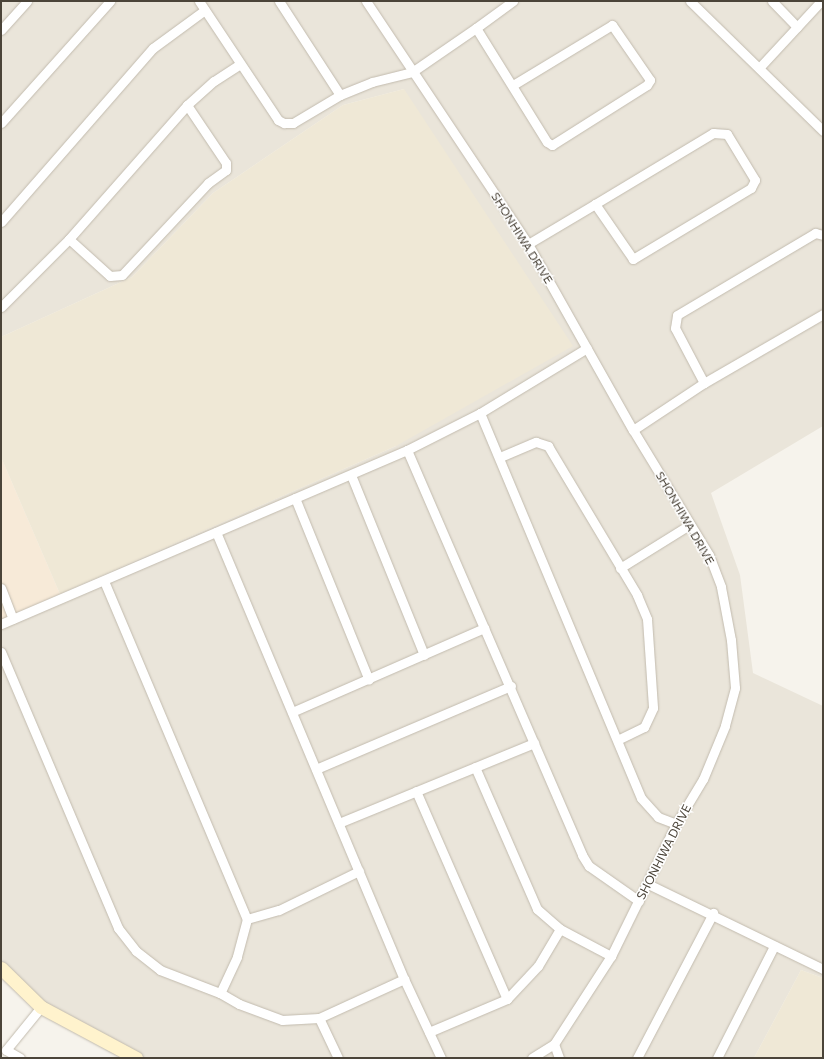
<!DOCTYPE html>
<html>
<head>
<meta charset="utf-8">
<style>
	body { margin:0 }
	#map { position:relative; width:824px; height:1059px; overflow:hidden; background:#f6f3ec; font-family:Commissioner,sans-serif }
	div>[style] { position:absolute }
	.residential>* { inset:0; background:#eae5da }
	.commercial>* { inset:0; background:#f7ead8 }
	.education>* { inset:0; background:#efe8d6 }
	.roads { filter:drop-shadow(0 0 1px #c2bbae) drop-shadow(0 0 1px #c2bbae) }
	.street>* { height:9px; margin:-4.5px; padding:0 4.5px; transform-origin:4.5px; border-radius:4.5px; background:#fff }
	.secondary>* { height:13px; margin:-6.5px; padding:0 6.5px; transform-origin:6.5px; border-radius:6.5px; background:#fff3cd }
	span { translate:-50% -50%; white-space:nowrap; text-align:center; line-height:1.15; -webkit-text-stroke:3px #fff; paint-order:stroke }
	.street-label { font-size:12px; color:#4b4439 }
	.frame { position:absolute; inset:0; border:2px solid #4b4439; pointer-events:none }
</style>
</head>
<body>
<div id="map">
	<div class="residential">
		<div style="clip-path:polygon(1px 1px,823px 1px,823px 426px,711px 493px,740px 575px,753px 673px,823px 706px,823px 978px,801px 970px,754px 1058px,139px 1058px,29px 999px,1px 964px,1px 620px,396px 446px,404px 89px,343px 105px,213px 193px,132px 277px,1px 337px)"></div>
	</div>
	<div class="commercial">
		<div style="clip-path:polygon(1px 457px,60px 594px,1px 620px)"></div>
	</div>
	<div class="education">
		<div style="clip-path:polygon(404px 89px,573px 346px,396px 446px,60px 594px,1px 457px,1px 337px,132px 277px,213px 193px,343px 105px)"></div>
		<div style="clip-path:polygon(801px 970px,823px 978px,823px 1058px,754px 1058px)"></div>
	</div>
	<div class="roads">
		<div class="street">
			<div style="left:199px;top:1px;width:143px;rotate:56.4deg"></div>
			<div style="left:278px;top:120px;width:7px;rotate:27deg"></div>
			<div style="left:284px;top:123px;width:9px"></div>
			<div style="left:293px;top:123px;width:55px;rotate:-30.8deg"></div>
			<div style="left:340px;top:95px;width:35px;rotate:-22deg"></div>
			<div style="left:372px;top:82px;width:41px;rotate:-14deg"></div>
			<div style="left:412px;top:72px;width:78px;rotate:-34.5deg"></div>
			<div style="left:476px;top:28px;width:134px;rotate:58.1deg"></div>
			<div style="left:547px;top:142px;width:6px;rotate:31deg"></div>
			<div style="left:552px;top:145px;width:112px;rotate:-32.3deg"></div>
			<div style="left:647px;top:85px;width:6px;rotate:-59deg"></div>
			<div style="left:650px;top:80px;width:67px;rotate:-124.6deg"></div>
			<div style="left:612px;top:25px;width:116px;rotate:148.8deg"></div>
			<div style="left:279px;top:1px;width:112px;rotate:57deg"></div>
			<div style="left:366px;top:1px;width:292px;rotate:56.3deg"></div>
			<div style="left:528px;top:244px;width:214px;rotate:60.6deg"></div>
			<div style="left:633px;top:430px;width:146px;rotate:58.7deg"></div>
			<div style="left:709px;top:555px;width:34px;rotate:69deg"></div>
			<div style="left:721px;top:587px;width:54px;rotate:79.3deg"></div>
			<div style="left:731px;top:640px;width:48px;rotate:85.2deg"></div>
			<div style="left:735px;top:688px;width:39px;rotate:105deg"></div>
			<div style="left:725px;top:726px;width:57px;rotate:112.5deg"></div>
			<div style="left:703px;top:779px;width:52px;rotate:121deg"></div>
			<div style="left:676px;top:824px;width:147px;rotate:116.2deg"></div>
			<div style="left:611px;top:956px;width:105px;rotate:122.9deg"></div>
			<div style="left:554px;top:1044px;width:26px;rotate:148deg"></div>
			<div style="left:690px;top:1px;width:186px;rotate:44.3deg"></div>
			<div style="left:772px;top:1px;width:36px;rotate:46deg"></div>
			<div style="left:476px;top:28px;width:46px;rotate:-36.1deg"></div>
			<div style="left:1px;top:30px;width:39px;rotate:-48deg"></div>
			<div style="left:759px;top:68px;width:91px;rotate:-47.2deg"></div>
			<div style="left:1px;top:123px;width:164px;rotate:-48.2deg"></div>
			<div style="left:1px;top:222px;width:231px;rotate:-48.9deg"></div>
			<div style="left:153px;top:48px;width:64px;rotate:-36.2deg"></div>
			<div style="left:69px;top:239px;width:55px;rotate:42.1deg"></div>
			<div style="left:110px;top:276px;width:12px;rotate:-5deg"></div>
			<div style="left:122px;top:275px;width:126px;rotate:-46.9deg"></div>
			<div style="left:208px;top:183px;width:22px;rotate:-36deg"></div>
			<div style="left:226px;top:170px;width:7px;rotate:-90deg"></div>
			<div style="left:226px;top:163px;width:70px;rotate:-123.9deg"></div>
			<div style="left:528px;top:244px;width:78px;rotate:-30.8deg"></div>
			<div style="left:595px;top:204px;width:138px;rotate:-31deg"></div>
			<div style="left:713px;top:133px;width:14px;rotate:4deg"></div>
			<div style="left:727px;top:134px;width:54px;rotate:58.7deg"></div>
			<div style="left:755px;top:180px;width:9px;rotate:117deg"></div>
			<div style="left:751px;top:188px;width:138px;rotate:149deg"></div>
			<div style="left:633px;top:259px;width:67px;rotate:-124.6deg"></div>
			<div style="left:1px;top:307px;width:96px;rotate:-45deg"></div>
			<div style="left:69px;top:239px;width:179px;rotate:-48.6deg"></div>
			<div style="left:187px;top:105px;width:36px;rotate:-42deg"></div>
			<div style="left:214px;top:81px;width:31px;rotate:-33deg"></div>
			<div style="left:704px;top:383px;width:62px;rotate:-117.8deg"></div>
			<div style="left:675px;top:328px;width:13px;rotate:-81deg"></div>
			<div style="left:677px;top:315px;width:161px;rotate:-30.7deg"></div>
			<div style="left:815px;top:233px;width:8px;rotate:14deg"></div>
			<div style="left:480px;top:413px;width:417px;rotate:67.3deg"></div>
			<div style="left:641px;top:798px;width:25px;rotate:48deg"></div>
			<div style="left:658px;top:817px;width:19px;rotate:21deg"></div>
			<div style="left:633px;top:430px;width:85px;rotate:-33.5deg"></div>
			<div style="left:704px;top:383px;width:138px;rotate:-30.1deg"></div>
			<div style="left:407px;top:450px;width:441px;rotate:66.6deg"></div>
			<div style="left:582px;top:855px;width:13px;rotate:58deg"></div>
			<div style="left:589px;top:866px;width:61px;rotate:35deg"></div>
			<div style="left:500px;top:457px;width:39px;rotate:-23deg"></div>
			<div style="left:536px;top:442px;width:13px;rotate:18deg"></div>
			<div style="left:548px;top:446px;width:174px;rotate:59.1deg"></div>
			<div style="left:637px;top:595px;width:26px;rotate:67deg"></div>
			<div style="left:647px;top:619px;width:89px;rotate:86.1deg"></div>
			<div style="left:653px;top:708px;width:21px;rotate:115deg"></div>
			<div style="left:644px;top:727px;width:28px;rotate:154deg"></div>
			<div style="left:351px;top:475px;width:194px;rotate:67.9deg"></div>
			<div style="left:295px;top:498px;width:196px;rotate:67.9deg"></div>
			<div style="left:216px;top:532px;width:485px;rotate:67.2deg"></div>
			<div style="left:404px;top:979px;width:87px;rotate:64.9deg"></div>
			<div style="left:620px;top:568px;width:81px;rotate:-31.9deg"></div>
			<div style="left:104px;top:581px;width:367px;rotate:67.1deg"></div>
			<div style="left:247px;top:919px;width:39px;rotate:105deg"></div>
			<div style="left:237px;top:957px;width:40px;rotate:115deg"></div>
			<div style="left:220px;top:993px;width:22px;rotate:30deg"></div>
			<div style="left:239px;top:1004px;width:46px;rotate:20.4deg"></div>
			<div style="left:282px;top:1020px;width:37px;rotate:-3deg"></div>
			<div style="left:319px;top:1018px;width:94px;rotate:-24.6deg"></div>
			<div style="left:1px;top:588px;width:33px;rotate:69deg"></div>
			<div style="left:1px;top:624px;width:442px;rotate:-23.2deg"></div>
			<div style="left:407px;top:450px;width:82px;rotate:-26.9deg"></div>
			<div style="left:480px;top:413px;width:125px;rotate:-31.3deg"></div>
			<div style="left:1px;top:652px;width:300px;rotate:67deg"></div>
			<div style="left:118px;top:928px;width:29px;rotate:52deg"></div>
			<div style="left:136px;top:951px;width:31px;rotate:38deg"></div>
			<div style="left:160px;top:970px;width:64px;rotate:21deg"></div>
			<div style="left:292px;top:712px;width:210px;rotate:-23.6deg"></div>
			<div style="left:475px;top:767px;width:155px;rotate:66.4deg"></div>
			<div style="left:537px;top:909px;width:30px;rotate:41deg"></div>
			<div style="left:560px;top:929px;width:58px;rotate:27.9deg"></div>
			<div style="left:316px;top:769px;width:212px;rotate:-23.1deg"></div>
			<div style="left:416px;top:791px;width:227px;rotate:66.4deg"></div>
			<div style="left:339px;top:823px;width:211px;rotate:-22.3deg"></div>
			<div style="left:648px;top:884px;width:195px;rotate:25.9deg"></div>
			<div style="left:247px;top:919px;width:33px;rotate:-16deg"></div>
			<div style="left:279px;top:910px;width:89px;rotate:-26deg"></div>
			<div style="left:319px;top:1018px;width:44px;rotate:64.6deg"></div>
			<div style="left:429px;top:1032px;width:85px;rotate:-22.9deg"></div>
			<div style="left:507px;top:999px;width:45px;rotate:-46.8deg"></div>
			<div style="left:538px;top:966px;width:43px;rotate:-59.3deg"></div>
			<div style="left:554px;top:1044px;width:15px;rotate:70deg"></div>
			<div style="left:20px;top:1058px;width:16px;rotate:-150deg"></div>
			<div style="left:6px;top:1050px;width:55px;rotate:-50.9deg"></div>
			<div style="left:637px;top:1058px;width:164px;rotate:-62.3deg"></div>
			<div style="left:717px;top:1058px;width:126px;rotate:-63deg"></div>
		</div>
		<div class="secondary">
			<div style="left:1px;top:968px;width:56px;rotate:44.3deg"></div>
			<div style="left:41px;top:1007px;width:108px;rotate:28.2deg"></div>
		</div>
	</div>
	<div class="street-label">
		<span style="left:522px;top:238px;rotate:58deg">SHONHIWA DRIVE</span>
		<span style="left:685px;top:518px;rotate:60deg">SHONHIWA DRIVE</span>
		<span style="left:664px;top:852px;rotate:-63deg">SHONHIWA DRIVE</span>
	</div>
	<div class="frame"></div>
</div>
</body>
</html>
